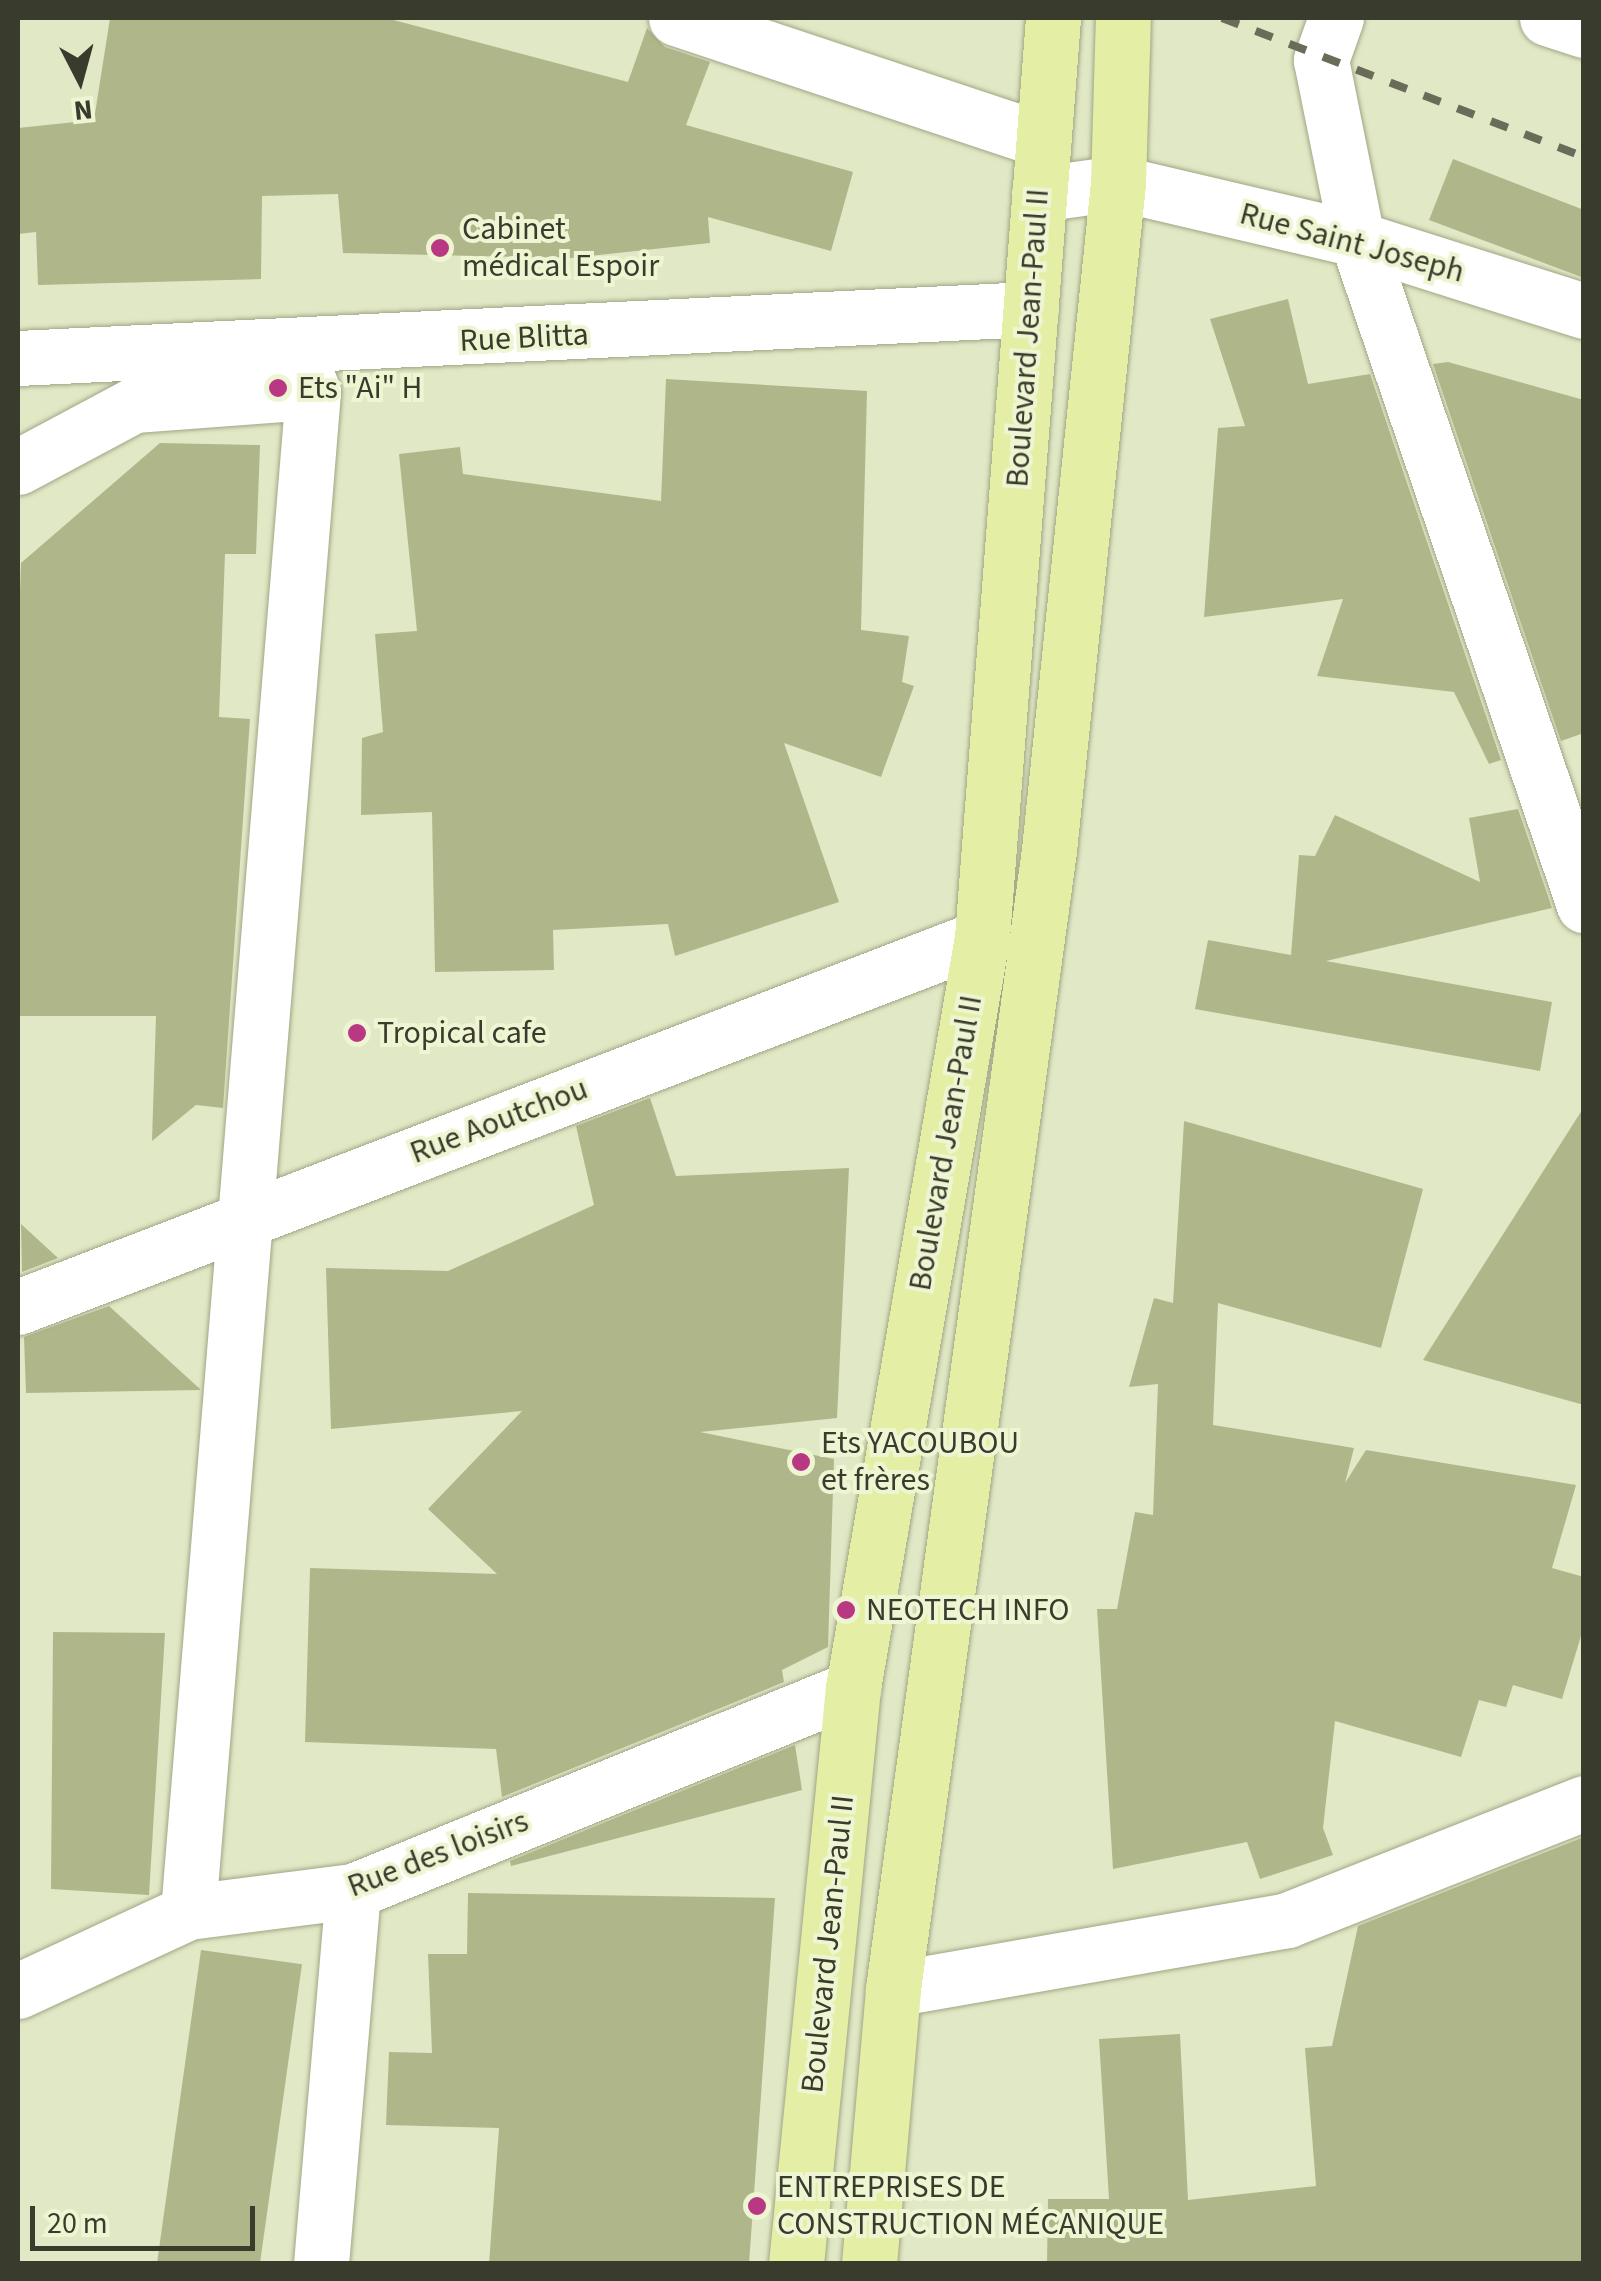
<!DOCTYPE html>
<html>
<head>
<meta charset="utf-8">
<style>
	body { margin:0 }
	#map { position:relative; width:1601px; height:2281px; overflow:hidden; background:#e1e8c5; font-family:"Source Sans 3",sans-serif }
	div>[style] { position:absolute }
	.building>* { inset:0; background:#afb78a; transform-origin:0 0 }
	.roads { filter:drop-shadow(0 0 2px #a0a685) drop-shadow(0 0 2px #a0a685) }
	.minor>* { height:55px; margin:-27.5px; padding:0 27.5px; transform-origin:27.5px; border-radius:27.5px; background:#fff }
	.major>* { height:55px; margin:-27.5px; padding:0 27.5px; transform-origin:27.5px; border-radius:27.5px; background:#e4eea4 }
	.rail>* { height:8px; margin-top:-4px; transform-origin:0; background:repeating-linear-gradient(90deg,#696c58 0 18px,transparent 0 36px) }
	.dots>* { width:28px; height:28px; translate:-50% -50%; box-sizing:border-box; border:5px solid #eef5d2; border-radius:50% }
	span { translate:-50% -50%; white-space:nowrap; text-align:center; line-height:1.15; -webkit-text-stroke:8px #eef5d2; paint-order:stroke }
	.poi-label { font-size:32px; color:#393b2d }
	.left { translate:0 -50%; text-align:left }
	.street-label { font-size:32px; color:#393b2d }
	.frame { position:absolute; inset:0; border:20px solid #393b2d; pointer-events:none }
	.north { position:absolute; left:30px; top:30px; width:100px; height:100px; -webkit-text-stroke:8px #eef5d2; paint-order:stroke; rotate:174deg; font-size:28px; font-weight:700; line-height:40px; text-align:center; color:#393b2d }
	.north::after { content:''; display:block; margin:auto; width:35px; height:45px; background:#393b2d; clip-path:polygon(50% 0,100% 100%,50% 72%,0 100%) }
	.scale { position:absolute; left:30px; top:2206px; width:225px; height:45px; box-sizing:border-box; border:5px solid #393b2d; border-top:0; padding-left:12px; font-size:30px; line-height:35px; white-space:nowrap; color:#393b2d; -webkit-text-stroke:8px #eef5d2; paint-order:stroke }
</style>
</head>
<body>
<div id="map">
	<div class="building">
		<div style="clip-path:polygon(110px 18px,386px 18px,628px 82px,647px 28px,665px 47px,710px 62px,686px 125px,853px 172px,831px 251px,708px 217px,710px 243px,571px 258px,343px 253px,338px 194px,262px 196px,261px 279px,38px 285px,36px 232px,18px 234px,18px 128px,94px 120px)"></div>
		<div style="clip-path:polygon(1453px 159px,1584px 210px,1584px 278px,1429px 220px)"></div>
		<div style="clip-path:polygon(1288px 299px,1308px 384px,1370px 374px,1501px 760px,1489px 764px,1454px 692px,1317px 676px,1343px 599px,1204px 617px,1218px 428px,1245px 426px,1210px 319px)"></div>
		<div style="clip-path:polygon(1448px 362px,1584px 400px,1584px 733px,1561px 741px,1433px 364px)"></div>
		<div style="clip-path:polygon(666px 379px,867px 391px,861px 630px,909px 636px,902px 682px,914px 686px,881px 777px,784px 743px,839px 902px,675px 956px,668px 924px,553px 930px,554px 970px,435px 972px,432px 812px,361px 815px,362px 738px,383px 732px,375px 634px,417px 631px,399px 454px,460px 447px,463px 474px,661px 501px)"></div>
		<div style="clip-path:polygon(160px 443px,260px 445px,256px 554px,225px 554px,219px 717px,250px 719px,223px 1108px,196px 1105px,152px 1141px,156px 1016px,18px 1016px,18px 651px,21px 563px)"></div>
		<div style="clip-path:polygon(1518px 809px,1552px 908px,1326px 961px,1552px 1002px,1540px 1071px,1195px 1009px,1208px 940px,1291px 955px,1299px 855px,1315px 856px,1335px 815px,1480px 882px,1469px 818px)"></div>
		<div style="clip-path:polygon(650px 1098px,676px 1176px,849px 1168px,837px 1418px,700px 1432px,834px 1459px,828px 1647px,782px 1670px,784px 1682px,502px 1797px,496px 1749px,305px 1742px,310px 1568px,497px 1574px,428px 1509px,522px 1411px,331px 1429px,326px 1268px,448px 1271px,594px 1205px,576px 1126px)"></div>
		<div style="clip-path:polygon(1584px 1107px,1584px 1405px,1423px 1360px)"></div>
		<div style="clip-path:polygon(1184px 1121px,1423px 1189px,1381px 1348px,1218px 1303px,1213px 1425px,1354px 1448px,1345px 1483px,1366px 1450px,1576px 1485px,1552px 1568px,1584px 1577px,1584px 1626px,1562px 1699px,1513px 1685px,1506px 1707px,1479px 1700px,1461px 1757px,1335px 1721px,1323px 1828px,1333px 1855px,1260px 1879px,1247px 1842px,1113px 1869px,1097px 1609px,1117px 1609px,1135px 1512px,1153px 1515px,1158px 1384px,1129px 1387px,1154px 1298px,1173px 1303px)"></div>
		<div style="clip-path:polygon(21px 1224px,58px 1258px,22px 1272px)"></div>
		<div style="clip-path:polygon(109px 1306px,200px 1389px,200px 1390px,26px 1393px,24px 1337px)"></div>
		<div style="clip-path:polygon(53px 1632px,165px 1633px,149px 1895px,51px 1889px)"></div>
		<div style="clip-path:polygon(795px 1745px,802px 1790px,511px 1866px,510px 1861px)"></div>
		<div style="clip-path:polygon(1584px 1837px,1584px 2264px,1047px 2264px,1048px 2199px,1109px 2199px,1099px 2039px,1180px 2034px,1188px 2200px,1316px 2186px,1305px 2048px,1332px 2046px,1358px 1926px)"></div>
		<div style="clip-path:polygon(468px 1893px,775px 1898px,749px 2264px,489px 2264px,499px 2128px,386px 2125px,389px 2052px,432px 2053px,428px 1954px,467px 1954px)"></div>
		<div style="left:201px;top:1950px;width:102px;height:317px;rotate:8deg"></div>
	</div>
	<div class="roads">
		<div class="minor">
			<div style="left:676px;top:18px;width:387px;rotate:18.4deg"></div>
			<div style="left:1336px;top:18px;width:45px;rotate:109.7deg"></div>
			<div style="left:1321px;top:60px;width:183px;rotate:78.6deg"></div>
			<div style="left:1357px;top:239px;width:704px;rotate:71.18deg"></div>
			<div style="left:1547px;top:18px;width:39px;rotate:18deg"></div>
			<div style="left:1039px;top:194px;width:80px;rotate:-7.9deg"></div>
			<div style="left:1118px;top:183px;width:245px;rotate:13.2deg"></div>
			<div style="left:1357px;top:239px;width:238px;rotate:17.6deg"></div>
			<div style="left:18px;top:358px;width:1014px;rotate:-2.77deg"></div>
			<div style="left:18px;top:467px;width:132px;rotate:-28.1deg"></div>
			<div style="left:134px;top:405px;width:179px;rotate:-4.2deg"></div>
			<div style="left:18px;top:1307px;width:1033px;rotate:-21deg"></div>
			<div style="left:188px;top:1912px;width:1525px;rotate:-85.3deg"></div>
			<div style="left:313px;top:392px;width:44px;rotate:-111.3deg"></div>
			<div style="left:893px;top:1989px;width:400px;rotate:-9.9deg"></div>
			<div style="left:1287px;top:1920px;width:319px;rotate:-21.5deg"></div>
			<div style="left:18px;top:1991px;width:187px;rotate:-24.9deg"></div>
			<div style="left:188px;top:1912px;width:166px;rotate:-7.3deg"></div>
			<div style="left:353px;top:1891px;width:540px;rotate:-22.1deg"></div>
			<div style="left:321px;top:2264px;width:374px;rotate:-85.1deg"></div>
		</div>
		<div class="major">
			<div style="left:796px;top:2264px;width:579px;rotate:-84.35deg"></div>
			<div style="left:853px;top:1688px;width:762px;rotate:-80.25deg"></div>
			<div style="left:982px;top:937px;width:922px;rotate:-85.58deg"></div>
			<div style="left:869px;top:2264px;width:276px;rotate:-85deg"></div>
			<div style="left:893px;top:1989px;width:1150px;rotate:-82.2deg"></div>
			<div style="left:1049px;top:850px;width:671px;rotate:-84.09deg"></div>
			<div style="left:1118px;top:183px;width:165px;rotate:-88.3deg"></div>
		</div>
	</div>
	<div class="rail">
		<div style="left:1222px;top:18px;width:388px;rotate:21deg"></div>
	</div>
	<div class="dots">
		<div style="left:440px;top:248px;background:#b93883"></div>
		<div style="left:278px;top:388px;background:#b93883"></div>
		<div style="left:357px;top:1033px;background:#b93883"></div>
		<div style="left:801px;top:1462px;background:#b93883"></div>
		<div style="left:846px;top:1610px;background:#b93883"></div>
		<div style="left:757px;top:2206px;background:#b93883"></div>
	</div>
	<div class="poi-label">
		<span class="left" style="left:462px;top:248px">Cabinet<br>médical Espoir</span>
		<span class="left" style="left:298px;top:388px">Ets "Ai" H</span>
		<span class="left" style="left:377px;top:1033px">Tropical cafe</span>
		<span class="left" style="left:821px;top:1462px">Ets YACOUBOU<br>et frères</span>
		<span class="left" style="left:866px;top:1610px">NEOTECH INFO</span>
		<span class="left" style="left:777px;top:2206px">ENTREPRISES DE<br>CONSTRUCTION MÉCANIQUE</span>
	</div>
	<div class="street-label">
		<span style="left:1352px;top:243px;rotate:15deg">Rue Saint Joseph</span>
		<span style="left:524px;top:338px;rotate:-3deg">Rue Blitta</span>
		<span style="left:1028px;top:338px;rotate:-86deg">Boulevard Jean-Paul II</span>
		<span style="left:499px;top:1121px;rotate:-21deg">Rue Aoutchou</span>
		<span style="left:946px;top:1143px;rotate:-80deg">Boulevard Jean-Paul II</span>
		<span style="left:438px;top:1854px;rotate:-21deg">Rue des loisirs</span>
		<span style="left:828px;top:1944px;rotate:-84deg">Boulevard Jean-Paul II</span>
	</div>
	<div class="frame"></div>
	<div class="north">N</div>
	<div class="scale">20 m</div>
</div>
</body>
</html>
